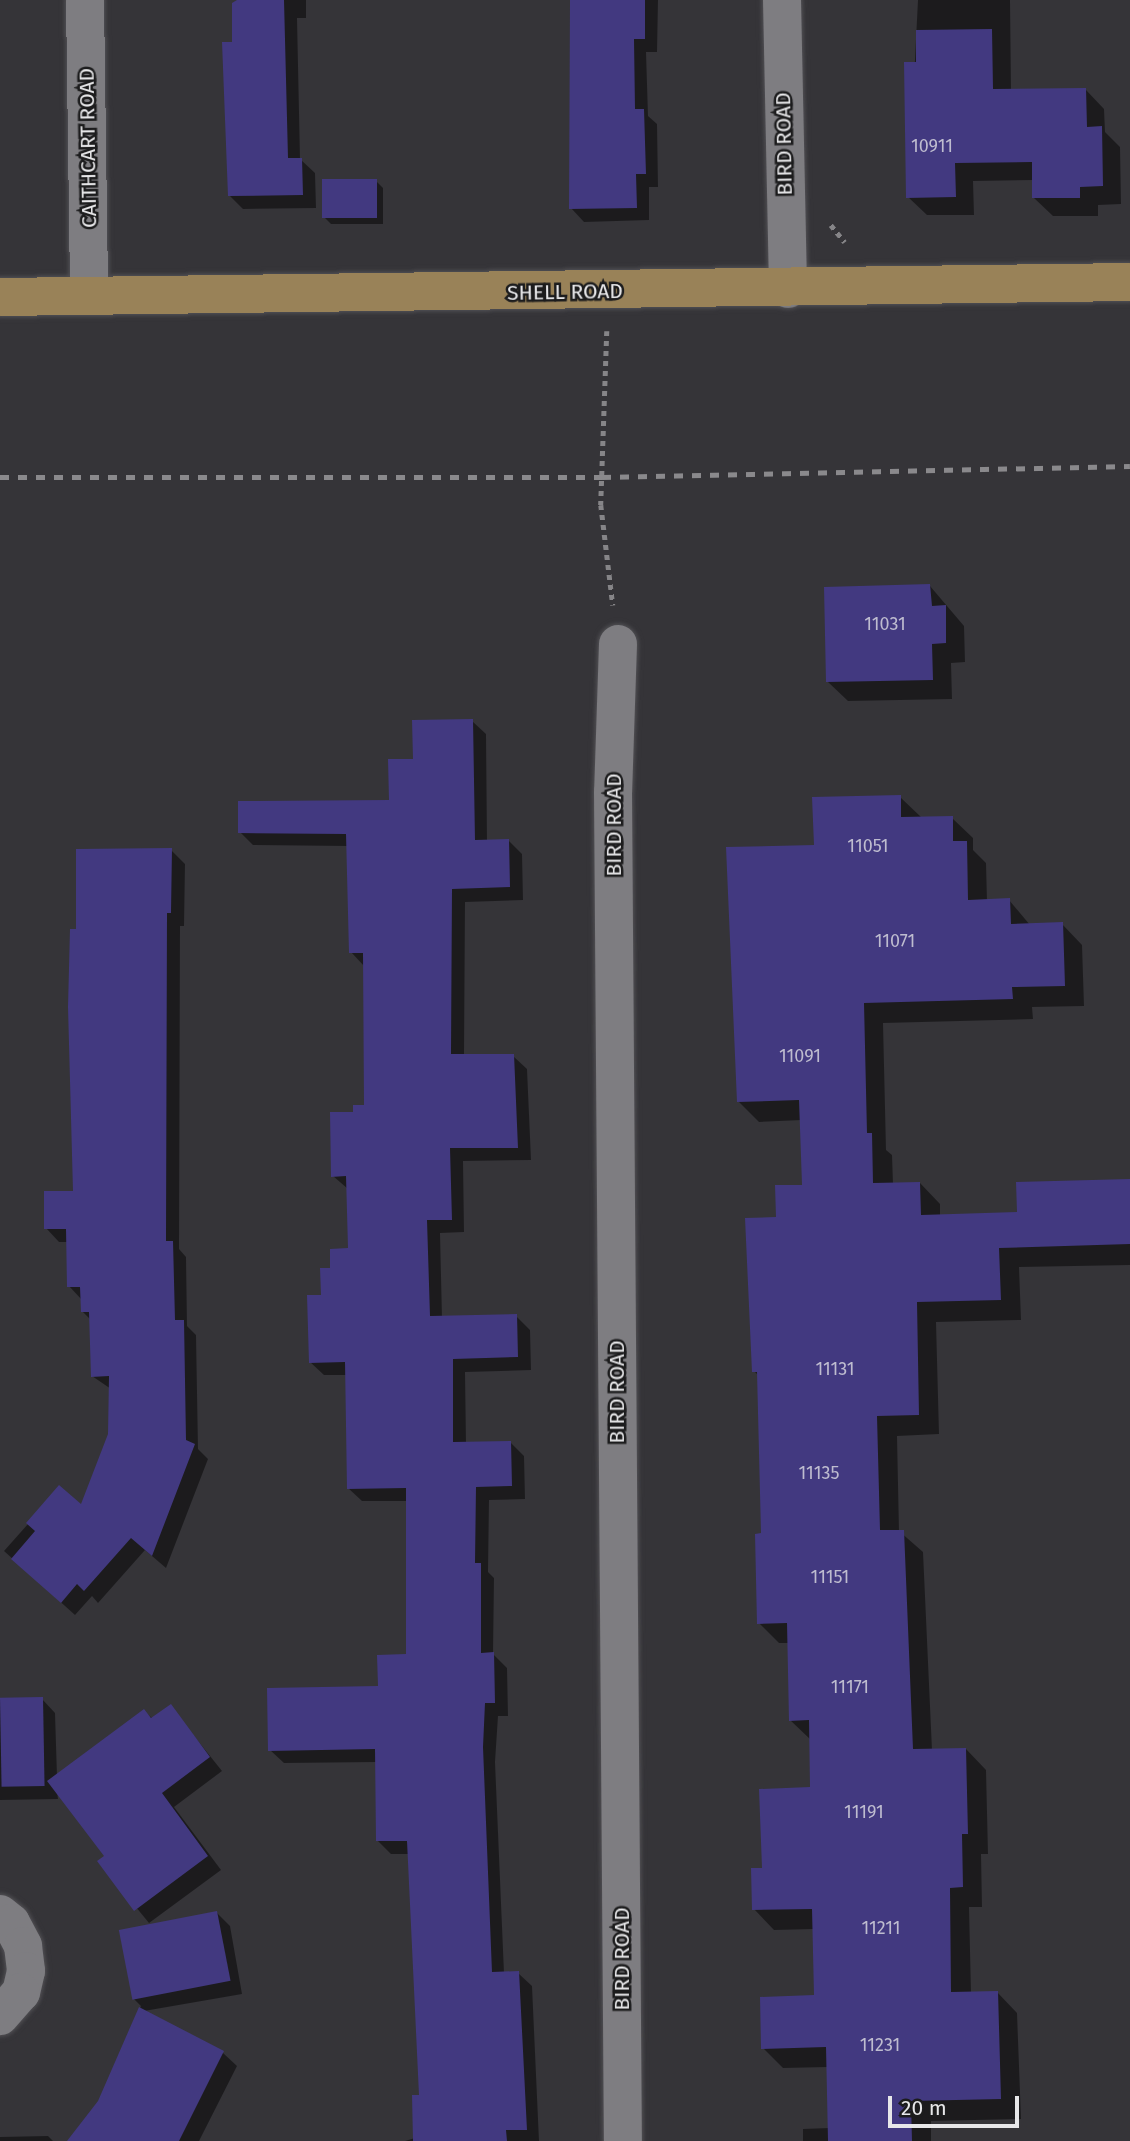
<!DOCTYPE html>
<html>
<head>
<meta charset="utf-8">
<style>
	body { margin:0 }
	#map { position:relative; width:1130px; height:2141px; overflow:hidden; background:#353438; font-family:"Fira Sans",sans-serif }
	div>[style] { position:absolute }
	.shadow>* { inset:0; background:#0007 }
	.building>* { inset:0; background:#423980; transform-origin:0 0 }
	.path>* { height:4.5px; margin-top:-2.25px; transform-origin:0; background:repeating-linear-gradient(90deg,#868588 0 5px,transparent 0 10px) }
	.roads { filter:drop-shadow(0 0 2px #515054) drop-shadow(0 0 2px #515054) }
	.minor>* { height:38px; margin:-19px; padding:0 19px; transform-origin:19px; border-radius:19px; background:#7e7d81 }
	.major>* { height:38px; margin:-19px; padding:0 19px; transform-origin:19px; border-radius:19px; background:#998258 }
	.rail>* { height:5px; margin-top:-2.5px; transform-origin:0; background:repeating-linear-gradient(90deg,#8a898c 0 9px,transparent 0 18px) }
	span { translate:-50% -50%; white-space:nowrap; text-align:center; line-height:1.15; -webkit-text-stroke:5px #1c1c1d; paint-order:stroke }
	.number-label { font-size:18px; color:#bebccf }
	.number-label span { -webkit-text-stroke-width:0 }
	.street-label { font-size:21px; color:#e7e7e9 }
	.scale { position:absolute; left:888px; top:2096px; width:131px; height:32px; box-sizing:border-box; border:4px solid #e7e7e9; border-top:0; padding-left:9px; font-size:21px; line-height:24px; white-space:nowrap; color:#e7e7e9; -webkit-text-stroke:5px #1c1c1d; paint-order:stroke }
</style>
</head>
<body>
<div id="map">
	<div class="shadow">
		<div style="clip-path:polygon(237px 0,306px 0,306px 18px,297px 18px,300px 159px,315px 173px,316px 208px,243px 209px,230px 196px)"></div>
		<div style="clip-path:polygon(571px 0,658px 0,657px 52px,646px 52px,648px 116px,657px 124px,658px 187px,649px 187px,649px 220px,584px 222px,571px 208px)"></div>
		<div style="clip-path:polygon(918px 0,1010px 0,1011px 91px,1086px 90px,1104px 109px,1105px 132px,1120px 147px,1121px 204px,1098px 205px,1098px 216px,1053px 216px,1034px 198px,1034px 180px,973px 181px,974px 215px,927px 215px,908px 197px)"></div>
		<div style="clip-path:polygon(376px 181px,383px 188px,383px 224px,331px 224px,324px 217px)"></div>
		<div style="clip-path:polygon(930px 586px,964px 626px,965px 662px,951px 663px,952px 699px,848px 701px,828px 682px)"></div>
		<div style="clip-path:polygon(472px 721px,486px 734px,487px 841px,508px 840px,522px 854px,523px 900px,465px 902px,464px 1056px,513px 1056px,527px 1069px,531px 1160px,463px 1161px,464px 1232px,440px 1233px,442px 1318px,516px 1316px,530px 1330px,531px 1370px,465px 1372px,466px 1444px,511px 1443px,524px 1456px,525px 1499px,489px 1500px,488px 1572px,494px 1578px,493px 1654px,507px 1668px,508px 1716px,498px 1716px,495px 1762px,504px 1973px,518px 1973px,532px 1986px,539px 2141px,405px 2141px,415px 2138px,421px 2097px,409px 1854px,391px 1854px,377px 1840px,377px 1762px,284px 1763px,270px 1750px,380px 1687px,408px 1656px,408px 1501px,362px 1501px,348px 1488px,347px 1375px,324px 1375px,310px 1362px,332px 1269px,349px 1250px,348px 1189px,333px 1176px,354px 1113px,366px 1107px,364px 966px,351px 952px,348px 846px,253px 845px,240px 832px,391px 802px,414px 761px)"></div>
		<div style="clip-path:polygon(900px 797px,921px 817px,952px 818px,973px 838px,973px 850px,986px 863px,987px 901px,1009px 900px,1030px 925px,1062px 924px,1082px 945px,1084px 1006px,1032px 1007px,1033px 1019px,883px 1023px,886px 1150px,892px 1155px,893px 1184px,920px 1183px,940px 1204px,940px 1216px,1019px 1214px,1130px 1181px,1130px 1265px,1019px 1267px,1021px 1320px,936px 1322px,939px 1434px,897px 1436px,899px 1531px,923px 1552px,932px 1750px,966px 1749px,986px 1770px,988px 1854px,981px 1854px,982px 1907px,969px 1907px,971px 1993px,997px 1992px,1017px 2013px,1021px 2119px,931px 2121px,931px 2141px,803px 2141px,803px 2129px,829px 2128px,828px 2067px,783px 2068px,763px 2048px,816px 1997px,814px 1929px,774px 1930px,754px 1909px,763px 1870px,811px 1789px,811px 1740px,790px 1720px,789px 1643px,779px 1643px,759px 1623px,763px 1535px,759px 1376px,754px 1371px,778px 1219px,804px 1186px,802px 1120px,759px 1122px,738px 1101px,816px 847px)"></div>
		<div style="clip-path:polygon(171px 850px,185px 864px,184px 926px,180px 926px,179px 1249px,186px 1257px,187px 1326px,196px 1335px,198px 1449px,208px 1459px,166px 1568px,145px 1550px,98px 1603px,92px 1596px,75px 1615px,4px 1551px,60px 1488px,82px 1507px,110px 1434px,111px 1389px,92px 1376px,91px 1320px,82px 1311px,82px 1300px,69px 1286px,68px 1242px,59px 1242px,46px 1228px,75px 1193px,78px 930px)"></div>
		<div style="clip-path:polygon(42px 1699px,55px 1713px,57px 1776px,144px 1711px,153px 1719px,170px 1706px,222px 1771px,174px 1807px,221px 1870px,149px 1923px,99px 1862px,106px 1857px,57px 1791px,58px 1799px,0 1800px,0 1700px)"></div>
		<div style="clip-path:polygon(217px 1913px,230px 1926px,242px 1994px,144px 2011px,223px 2053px,237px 2066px,199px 2141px,70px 2141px,100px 2101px,141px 2006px,132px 1997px)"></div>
		<div style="clip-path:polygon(48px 2136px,53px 2141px,0 2141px,0 2137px)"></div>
	</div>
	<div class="building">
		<div style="clip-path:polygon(237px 0,284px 0,288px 158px,302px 158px,303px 195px,228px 196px,222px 42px,232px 42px,232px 3px)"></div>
		<div style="clip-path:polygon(570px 0,645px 0,645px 39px,634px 39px,635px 109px,644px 109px,646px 174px,636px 174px,637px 208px,569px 209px)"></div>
		<div style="clip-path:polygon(992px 29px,993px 89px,1086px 88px,1087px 127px,1102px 126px,1103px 186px,1080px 187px,1080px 198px,1032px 198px,1032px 162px,955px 163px,956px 197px,906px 198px,904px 62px,916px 62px,916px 30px)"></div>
		<div style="left:322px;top:179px;width:55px;height:39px"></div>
		<div style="clip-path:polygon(930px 584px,932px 606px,946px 605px,946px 643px,932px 644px,933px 680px,826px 682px,824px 587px)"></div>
		<div style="clip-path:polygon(473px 719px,475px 840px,509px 839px,510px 887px,452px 889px,451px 1054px,514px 1054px,518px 1148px,450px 1148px,452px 1220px,427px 1220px,430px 1316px,517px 1314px,518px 1357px,453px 1359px,453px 1442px,511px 1441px,512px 1486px,476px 1487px,475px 1563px,481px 1563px,481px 1653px,494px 1652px,495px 1703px,485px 1703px,483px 1747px,492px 1972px,519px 1971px,527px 2130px,506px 2130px,507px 2141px,413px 2141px,412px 2095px,419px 2095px,407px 1841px,376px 1841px,375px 1749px,268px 1751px,267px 1688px,378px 1686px,377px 1655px,406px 1654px,406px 1488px,347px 1489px,345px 1362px,309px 1363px,307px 1295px,321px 1295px,320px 1268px,330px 1268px,330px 1249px,348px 1248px,346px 1176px,331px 1177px,330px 1112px,353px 1112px,353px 1105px,364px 1105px,363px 953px,349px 953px,346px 834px,238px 833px,238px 801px,389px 800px,388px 759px,413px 759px,412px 720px)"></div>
		<div style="clip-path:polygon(901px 795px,901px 817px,953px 816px,953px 841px,967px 841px,968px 900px,1010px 898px,1011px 924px,1063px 922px,1065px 986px,1012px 987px,1013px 999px,864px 1003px,867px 1133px,872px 1133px,873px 1183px,920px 1182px,921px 1215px,1017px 1212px,1016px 1182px,1130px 1179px,1130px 1244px,999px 1248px,1001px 1300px,917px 1302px,919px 1415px,877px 1416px,880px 1530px,904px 1530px,913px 1749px,966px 1748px,968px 1834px,962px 1834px,963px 1887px,950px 1888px,951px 1992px,998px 1991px,1001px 2099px,911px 2101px,912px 2141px,828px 2141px,826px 2047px,761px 2049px,760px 1997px,814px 1995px,812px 1909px,752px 1910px,751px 1868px,762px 1868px,759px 1789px,810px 1787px,809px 1720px,789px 1721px,787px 1623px,757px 1624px,755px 1534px,761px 1533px,757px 1372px,752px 1372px,745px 1218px,776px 1217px,775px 1185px,802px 1185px,799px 1100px,737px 1102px,726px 847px,814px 845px,812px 797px)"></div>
		<div style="clip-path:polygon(172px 848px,171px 913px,167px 913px,166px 1241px,173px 1241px,175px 1320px,184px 1320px,186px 1440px,195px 1444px,152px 1556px,131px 1538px,84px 1591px,77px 1584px,61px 1603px,11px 1559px,35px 1531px,26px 1523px,59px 1485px,81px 1504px,108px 1434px,109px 1376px,91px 1377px,89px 1312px,81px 1312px,80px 1287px,67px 1287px,66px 1229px,44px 1229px,44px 1191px,73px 1191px,68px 1007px,70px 929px,76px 929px,76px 849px)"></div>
		<div style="left:43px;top:1697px;width:89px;height:43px;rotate:89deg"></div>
		<div style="clip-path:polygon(171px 1704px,210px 1757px,162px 1793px,208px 1856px,134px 1911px,97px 1861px,104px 1856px,47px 1781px,144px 1709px,151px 1718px)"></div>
		<div style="left:217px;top:1911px;width:71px;height:100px;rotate:79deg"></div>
		<div style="clip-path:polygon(139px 2007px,224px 2051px,179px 2141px,67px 2141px,98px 2101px)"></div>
	</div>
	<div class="path">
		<div style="left:831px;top:225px;width:22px;rotate:51deg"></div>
		<div style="left:607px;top:331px;width:174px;rotate:92deg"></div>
		<div style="left:601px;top:505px;width:101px;rotate:83.2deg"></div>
	</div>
	<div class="roads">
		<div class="minor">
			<div style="left:85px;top:0;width:296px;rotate:89.2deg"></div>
			<div style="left:782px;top:0;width:289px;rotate:88.8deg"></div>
			<div style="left:618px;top:644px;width:148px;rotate:91.9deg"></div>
			<div style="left:613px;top:792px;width:1349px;rotate:89.58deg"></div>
			<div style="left:0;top:1914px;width:14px;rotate:39deg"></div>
			<div style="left:11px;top:1923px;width:26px;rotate:62deg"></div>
			<div style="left:23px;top:1946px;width:25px;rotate:83deg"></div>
			<div style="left:26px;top:1971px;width:22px;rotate:103deg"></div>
			<div style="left:21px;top:1992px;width:32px;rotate:131deg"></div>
		</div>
		<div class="major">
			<div style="left:0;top:297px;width:1130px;rotate:-0.76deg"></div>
		</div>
	</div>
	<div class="rail">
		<div style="left:0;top:477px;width:602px"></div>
		<div style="left:602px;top:477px;width:528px;rotate:-1.19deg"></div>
	</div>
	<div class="number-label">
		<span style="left:932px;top:146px">10911</span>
		<span style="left:885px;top:624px">11031</span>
		<span style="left:868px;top:846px">11051</span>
		<span style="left:895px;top:941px">11071</span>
		<span style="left:800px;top:1056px">11091</span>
		<span style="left:835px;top:1369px">11131</span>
		<span style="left:819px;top:1473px">11135</span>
		<span style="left:830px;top:1577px">11151</span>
		<span style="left:850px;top:1687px">11171</span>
		<span style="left:864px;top:1812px">11191</span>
		<span style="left:881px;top:1928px">11211</span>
		<span style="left:880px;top:2045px">11231</span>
	</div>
	<div class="street-label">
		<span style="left:784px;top:144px;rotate:-91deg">BIRD ROAD</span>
		<span style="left:88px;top:148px;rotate:-91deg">CAITHCART ROAD</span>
		<span style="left:565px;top:292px;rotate:-1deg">SHELL ROAD</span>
		<span style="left:614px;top:825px;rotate:-90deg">BIRD ROAD</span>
		<span style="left:617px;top:1392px;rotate:-90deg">BIRD ROAD</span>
		<span style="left:622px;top:1959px;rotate:-90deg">BIRD ROAD</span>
	</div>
	<div class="scale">20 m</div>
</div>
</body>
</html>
